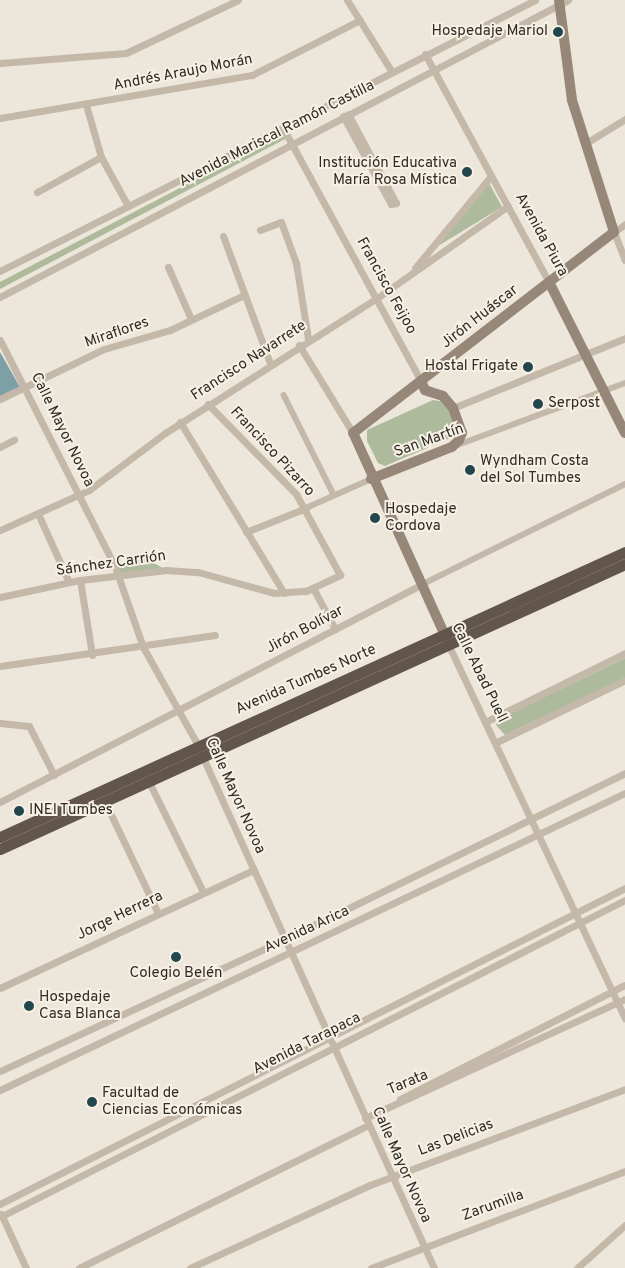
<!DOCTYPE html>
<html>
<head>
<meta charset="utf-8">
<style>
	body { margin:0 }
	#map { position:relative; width:625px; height:1268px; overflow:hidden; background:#ede6da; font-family:Overpass,sans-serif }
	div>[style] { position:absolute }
	.green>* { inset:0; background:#adba9c }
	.water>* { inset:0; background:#7da0a7 }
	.pedestrian>* { height:5.5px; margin:-2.75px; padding:0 2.75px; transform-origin:2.75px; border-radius:2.75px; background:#c4b8a8 }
	.minor>* { height:7px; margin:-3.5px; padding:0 3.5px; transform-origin:3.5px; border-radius:3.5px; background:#c4b8a8 }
	.secondary>* { height:10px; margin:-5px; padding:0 5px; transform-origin:5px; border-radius:5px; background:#978779 }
	.trunk>* { height:11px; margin:-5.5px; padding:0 5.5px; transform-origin:5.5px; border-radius:5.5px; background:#62564c }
	.dots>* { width:14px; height:14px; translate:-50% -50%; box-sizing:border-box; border:2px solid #f6f0e5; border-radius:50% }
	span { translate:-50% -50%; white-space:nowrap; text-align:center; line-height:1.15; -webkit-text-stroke:4px #f6f0e5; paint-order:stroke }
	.poi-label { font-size:15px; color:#312b27 }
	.right { translate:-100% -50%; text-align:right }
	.left { translate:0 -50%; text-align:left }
	.street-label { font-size:15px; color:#312b27 }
</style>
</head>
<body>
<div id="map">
	<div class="green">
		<div style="clip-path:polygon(285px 133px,287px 138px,0 289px,0 282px)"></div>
		<div style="clip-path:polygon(489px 183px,502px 207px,433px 249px)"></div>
		<div style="clip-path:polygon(433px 400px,445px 402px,458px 431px,455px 436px,385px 466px,378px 463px,367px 441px,367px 430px)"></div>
		<div style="clip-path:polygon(138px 556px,143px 557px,166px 570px,117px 576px,115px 567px)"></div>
		<div style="clip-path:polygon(625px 658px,625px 678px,505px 735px,496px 725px,499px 719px)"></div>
	</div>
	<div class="water">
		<div style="clip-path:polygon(0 352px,21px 389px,0 399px)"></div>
	</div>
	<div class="pedestrian">
		<div style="left:284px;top:395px;width:112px;rotate:63.4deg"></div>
		<div style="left:455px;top:446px;width:181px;rotate:-20.3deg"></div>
		<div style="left:306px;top:508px;width:71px;rotate:-24deg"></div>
		<div style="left:421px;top:585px;width:228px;rotate:-26.3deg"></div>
	</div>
	<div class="minor">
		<div style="left:347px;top:0;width:85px;rotate:58deg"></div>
		<div style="left:425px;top:54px;width:260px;rotate:61.5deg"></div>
		<div style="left:0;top:63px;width:126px;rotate:-4.5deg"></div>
		<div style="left:126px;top:53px;width:124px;rotate:-25.3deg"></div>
		<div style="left:86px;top:105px;width:54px;rotate:73.9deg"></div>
		<div style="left:101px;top:157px;width:56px;rotate:61.1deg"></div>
		<div style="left:343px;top:116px;width:100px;rotate:61.4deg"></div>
		<div style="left:391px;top:204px;width:5px;rotate:-11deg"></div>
		<div style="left:396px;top:203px;width:101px;rotate:-118.3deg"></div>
		<div style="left:0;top:118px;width:256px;rotate:-9.7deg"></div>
		<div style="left:252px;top:75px;width:121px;rotate:-27deg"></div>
		<div style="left:283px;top:128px;width:288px;rotate:61.4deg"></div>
		<div style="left:586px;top:143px;width:46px;rotate:-31.6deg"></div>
		<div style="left:37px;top:192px;width:73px;rotate:-28.7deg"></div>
		<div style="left:625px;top:224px;width:14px;rotate:144deg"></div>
		<div style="left:614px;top:232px;width:30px;rotate:69deg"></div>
		<div style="left:260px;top:230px;width:22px;rotate:-21deg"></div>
		<div style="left:281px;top:222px;width:44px;rotate:69.9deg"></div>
		<div style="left:296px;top:263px;width:77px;rotate:81deg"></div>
		<div style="left:223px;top:236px;width:135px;rotate:69.7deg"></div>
		<div style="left:168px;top:267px;width:57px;rotate:66.1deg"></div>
		<div style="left:415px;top:268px;width:119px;rotate:-50.4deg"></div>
		<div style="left:0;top:271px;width:600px;rotate:-26.86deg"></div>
		<div style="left:0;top:297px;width:641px;rotate:-27.6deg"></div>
		<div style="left:0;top:340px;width:254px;rotate:63.1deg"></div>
		<div style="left:115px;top:567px;width:85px;rotate:70.7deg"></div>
		<div style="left:143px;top:647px;width:107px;rotate:60.8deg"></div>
		<div style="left:195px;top:740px;width:580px;rotate:65.65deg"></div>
		<div style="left:299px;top:345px;width:103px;rotate:58.5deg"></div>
		<div style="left:0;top:399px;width:115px;rotate:-25.7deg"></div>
		<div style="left:104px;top:349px;width:69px;rotate:-16.1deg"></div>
		<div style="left:170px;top:330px;width:82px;rotate:-25.3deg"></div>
		<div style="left:453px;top:408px;width:186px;rotate:-22.1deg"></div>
		<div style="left:180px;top:422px;width:200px;rotate:58.7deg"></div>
		<div style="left:0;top:447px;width:16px;rotate:-27deg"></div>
		<div style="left:39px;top:516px;width:72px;rotate:65.6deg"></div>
		<div style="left:0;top:530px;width:98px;rotate:-24.2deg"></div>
		<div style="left:89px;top:490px;width:95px;rotate:-36.9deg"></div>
		<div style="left:165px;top:433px;width:251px;rotate:-32.5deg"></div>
		<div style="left:377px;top:298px;width:160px;rotate:-35.1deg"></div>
		<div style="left:246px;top:532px;width:65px;rotate:-21.8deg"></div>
		<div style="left:80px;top:580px;width:76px;rotate:80.9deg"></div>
		<div style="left:313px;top:588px;width:47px;rotate:61.8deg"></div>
		<div style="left:0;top:597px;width:82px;rotate:-12deg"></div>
		<div style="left:80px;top:580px;width:87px;rotate:-6.6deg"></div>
		<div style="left:166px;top:570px;width:32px;rotate:4deg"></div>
		<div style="left:198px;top:572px;width:79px;rotate:15.4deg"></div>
		<div style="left:274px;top:593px;width:32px;rotate:-4deg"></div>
		<div style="left:306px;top:591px;width:38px;rotate:-25deg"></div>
		<div style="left:340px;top:575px;width:92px;rotate:-118.5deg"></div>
		<div style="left:296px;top:494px;width:126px;rotate:-134.4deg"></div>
		<div style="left:448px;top:644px;width:414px;rotate:64.7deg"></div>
		<div style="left:0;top:666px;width:217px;rotate:-8.2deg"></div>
		<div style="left:485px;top:722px;width:156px;rotate:-26.2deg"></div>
		<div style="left:0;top:723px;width:29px;rotate:6deg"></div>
		<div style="left:29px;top:726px;width:55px;rotate:63deg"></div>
		<div style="left:497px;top:742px;width:142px;rotate:-25.8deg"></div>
		<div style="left:148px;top:780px;width:125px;rotate:63.8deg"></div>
		<div style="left:104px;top:800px;width:125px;rotate:64.5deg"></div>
		<div style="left:0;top:802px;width:474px;rotate:-27.3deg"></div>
		<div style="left:0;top:988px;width:279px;rotate:-25deg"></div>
		<div style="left:0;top:1071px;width:312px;rotate:-24.8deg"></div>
		<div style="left:283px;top:940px;width:381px;rotate:-26deg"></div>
		<div style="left:0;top:1090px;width:692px;rotate:-25.42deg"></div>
		<div style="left:400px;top:1099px;width:252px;rotate:-26.9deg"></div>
		<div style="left:365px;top:1118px;width:286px;rotate:-24.6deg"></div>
		<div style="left:0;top:1204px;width:700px;rotate:-26.82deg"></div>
		<div style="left:1px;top:1214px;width:60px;rotate:65.2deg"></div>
		<div style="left:2px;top:1216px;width:699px;rotate:-26.9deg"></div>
		<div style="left:79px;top:1268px;width:322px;rotate:-26.3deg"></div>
		<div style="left:190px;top:1268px;width:198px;rotate:-24.8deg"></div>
		<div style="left:370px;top:1185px;width:272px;rotate:-20.6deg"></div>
		<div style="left:371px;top:1268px;width:272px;rotate:-20.9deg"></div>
		<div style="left:577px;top:1268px;width:64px;rotate:-41.9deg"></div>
	</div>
	<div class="secondary">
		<div style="left:549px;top:282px;width:169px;rotate:63.3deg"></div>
		<div style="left:371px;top:479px;width:87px;rotate:-21.6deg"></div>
		<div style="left:452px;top:447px;width:10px;rotate:-45deg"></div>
		<div style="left:459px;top:440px;width:8px;rotate:-67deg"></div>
		<div style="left:462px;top:433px;width:27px;rotate:-110deg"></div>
		<div style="left:453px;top:408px;width:16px;rotate:-130deg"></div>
		<div style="left:443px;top:396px;width:19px;rotate:-162deg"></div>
		<div style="left:425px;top:390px;width:10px;rotate:-114deg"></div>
		<div style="left:448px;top:642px;width:230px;rotate:-114.4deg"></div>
		<div style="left:353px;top:433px;width:329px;rotate:-37.6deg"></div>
		<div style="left:614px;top:232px;width:139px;rotate:-107.7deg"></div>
		<div style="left:572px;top:100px;width:101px;rotate:-97.4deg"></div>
	</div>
	<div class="trunk">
		<div style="left:0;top:837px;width:687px;rotate:-24.51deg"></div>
		<div style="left:0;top:849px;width:687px;rotate:-24.51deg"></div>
	</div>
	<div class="dots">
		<div style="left:558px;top:32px;background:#22464d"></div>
		<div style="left:467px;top:172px;background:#22464d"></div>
		<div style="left:528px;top:367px;background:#22464d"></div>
		<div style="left:538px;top:404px;background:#22464d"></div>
		<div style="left:470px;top:470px;background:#22464d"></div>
		<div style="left:375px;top:518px;background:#22464d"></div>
		<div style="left:19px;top:811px;background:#22464d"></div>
		<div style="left:176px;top:957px;background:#22464d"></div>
		<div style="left:29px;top:1006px;background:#22464d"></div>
		<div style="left:92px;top:1102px;background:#22464d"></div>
	</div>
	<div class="poi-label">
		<span class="right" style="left:548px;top:32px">Hospedaje Mariol</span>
		<span class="right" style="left:457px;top:172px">Institución Educativa<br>María Rosa Mística</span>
		<span class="right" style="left:518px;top:367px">Hostal Frigate</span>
		<span class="left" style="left:548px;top:404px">Serpost</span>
		<span class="left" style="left:480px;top:470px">Wyndham Costa<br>del Sol Tumbes</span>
		<span class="left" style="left:385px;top:518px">Hospedaje<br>Cordova</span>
		<span class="left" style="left:29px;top:811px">INEI Tumbes</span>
		<span style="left:176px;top:974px">Colegio Belén</span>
		<span class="left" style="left:39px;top:1006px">Hospedaje<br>Casa Blanca</span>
		<span class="left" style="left:102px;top:1102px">Facultad de<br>Ciencias Económicas</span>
	</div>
	<div class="street-label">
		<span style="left:183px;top:73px;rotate:-11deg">Andrés Araujo Morán</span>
		<span style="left:277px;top:134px;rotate:-27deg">Avenida Mariscal Ramón Castilla</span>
		<span style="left:541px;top:235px;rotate:61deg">Avenida Piura</span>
		<span style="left:386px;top:286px;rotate:61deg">Francisco Feijoo</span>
		<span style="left:480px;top:317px;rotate:-38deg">Jirón Huáscar</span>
		<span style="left:117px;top:333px;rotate:-19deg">Miraflores</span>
		<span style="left:249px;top:361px;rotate:-33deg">Francisco Navarrete</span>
		<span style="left:62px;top:430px;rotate:64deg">Calle Mayor Novoa</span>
		<span style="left:429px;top:441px;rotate:-20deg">San Martín</span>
		<span style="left:272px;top:452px;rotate:47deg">Francisco Pizarro</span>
		<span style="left:111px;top:564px;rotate:-8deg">Sánchez Carrión</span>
		<span style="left:305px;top:630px;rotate:-28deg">Jirón Bolívar</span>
		<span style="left:479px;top:673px;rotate:64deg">Calle Abad Puell</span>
		<span style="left:306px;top:680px;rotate:-24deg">Avenida Tumbes Norte</span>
		<span style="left:235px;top:796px;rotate:66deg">Calle Mayor Novoa</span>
		<span style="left:120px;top:916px;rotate:-26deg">Jorge Herrera</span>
		<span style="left:307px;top:930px;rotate:-25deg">Avenida Arica</span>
		<span style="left:307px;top:1044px;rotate:-27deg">Avenida Tarapaca</span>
		<span style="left:408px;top:1083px;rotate:-23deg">Tarata</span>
		<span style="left:456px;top:1138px;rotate:-21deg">Las Delicias</span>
		<span style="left:401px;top:1165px;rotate:66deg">Calle Mayor Novoa</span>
		<span style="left:493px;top:1206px;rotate:-20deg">Zarumilla</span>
	</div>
</div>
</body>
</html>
